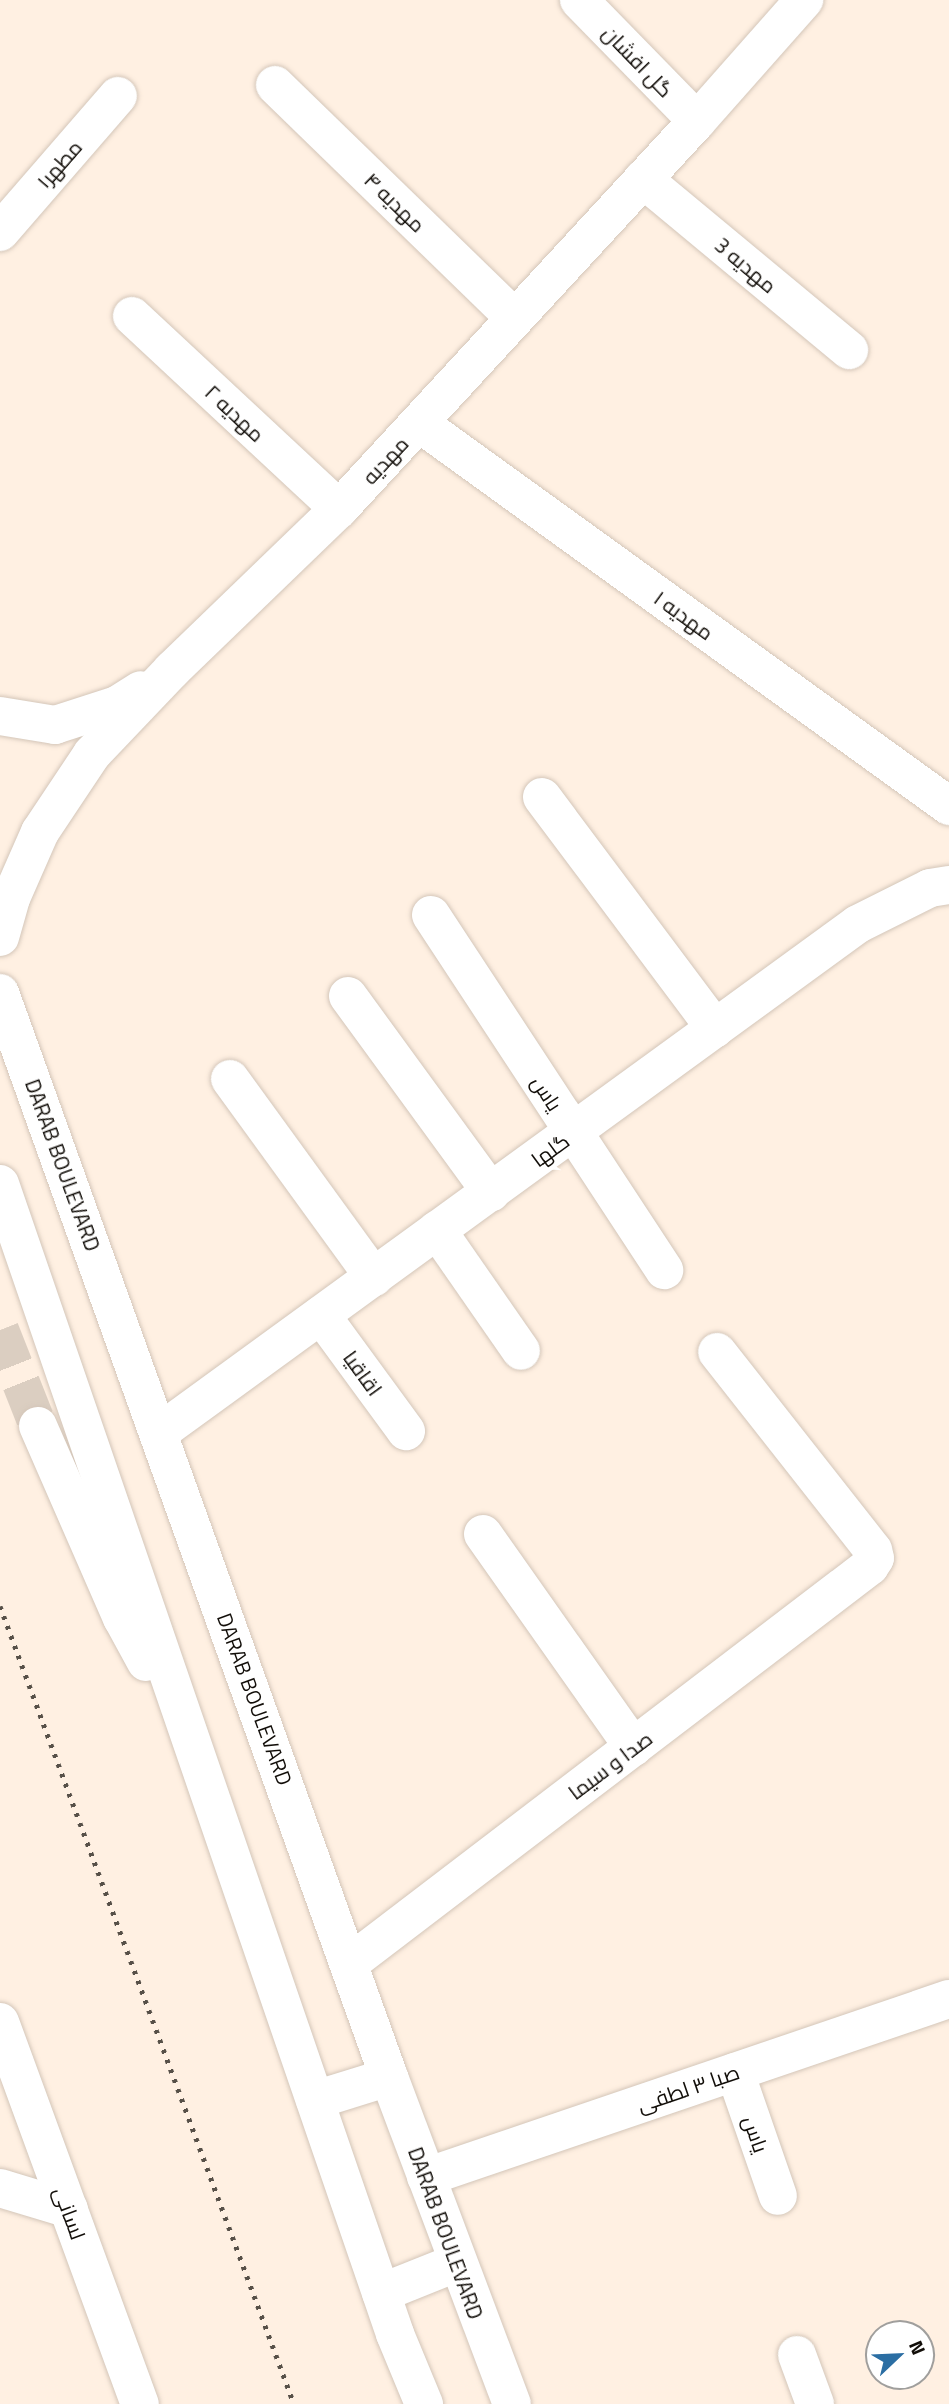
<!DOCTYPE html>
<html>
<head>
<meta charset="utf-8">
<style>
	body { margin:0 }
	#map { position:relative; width:949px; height:2404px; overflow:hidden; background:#fff0e2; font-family:"Titillium Web",Cairo,sans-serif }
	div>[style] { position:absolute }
	.secondary-tunnel>* { height:38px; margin-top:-19px; transform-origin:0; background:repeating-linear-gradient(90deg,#dbcec1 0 38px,transparent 0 57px) }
	.roads { filter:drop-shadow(0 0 2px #d4c6b9) drop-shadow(0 0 2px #d4c6b9) }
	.minor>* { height:38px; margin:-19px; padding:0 19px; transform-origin:19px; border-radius:19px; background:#fff }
	.tertiary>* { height:38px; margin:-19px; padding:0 19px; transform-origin:19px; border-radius:19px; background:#fff }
	.secondary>* { height:38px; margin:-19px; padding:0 19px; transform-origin:19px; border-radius:19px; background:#fff }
	.rail>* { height:5px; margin-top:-2.5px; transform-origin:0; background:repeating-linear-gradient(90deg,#575048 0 3.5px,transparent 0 10.5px) }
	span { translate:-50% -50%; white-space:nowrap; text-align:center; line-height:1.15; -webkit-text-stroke:7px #fff; paint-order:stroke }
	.street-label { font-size:21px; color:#120e09 }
	.north { position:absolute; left:865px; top:2320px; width:70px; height:70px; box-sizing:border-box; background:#fff; border:2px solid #a09f9d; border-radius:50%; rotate:67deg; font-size:19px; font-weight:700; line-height:28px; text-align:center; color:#120e09 }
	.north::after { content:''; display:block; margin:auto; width:24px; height:32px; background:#2b6ea3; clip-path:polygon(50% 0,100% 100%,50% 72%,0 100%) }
</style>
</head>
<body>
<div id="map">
	<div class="secondary-tunnel">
		<div style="left:0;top:1330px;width:103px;rotate:68.4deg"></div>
	</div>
	<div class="roads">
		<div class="minor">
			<div style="left:579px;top:0;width:169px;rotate:45.7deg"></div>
			<div style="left:275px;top:85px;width:334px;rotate:44.2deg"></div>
			<div style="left:643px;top:179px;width:268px;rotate:39.7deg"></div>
			<div style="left:0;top:232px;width:180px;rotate:-49.1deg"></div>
			<div style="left:132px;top:316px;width:283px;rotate:43deg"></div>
			<div style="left:419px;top:423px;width:654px;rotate:35.85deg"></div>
			<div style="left:542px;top:797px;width:289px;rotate:53.2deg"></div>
			<div style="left:431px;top:915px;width:425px;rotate:56.7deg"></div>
			<div style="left:348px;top:996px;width:243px;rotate:53.9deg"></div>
			<div style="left:230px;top:1079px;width:245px;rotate:54deg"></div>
			<div style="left:437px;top:1230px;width:147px;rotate:55.2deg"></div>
			<div style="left:321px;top:1315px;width:144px;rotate:53.8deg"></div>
			<div style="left:160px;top:1432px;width:863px;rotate:-36.05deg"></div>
			<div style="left:858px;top:924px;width:80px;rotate:-26.6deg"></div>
			<div style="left:930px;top:888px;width:19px;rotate:-9deg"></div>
			<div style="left:483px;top:1534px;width:261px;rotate:54.8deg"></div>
			<div style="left:350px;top:1963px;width:654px;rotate:-37.36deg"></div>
			<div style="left:870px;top:1566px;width:9px;rotate:-58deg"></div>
			<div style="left:875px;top:1558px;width:8px;rotate:-104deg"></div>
			<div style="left:873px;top:1550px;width:252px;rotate:-128.2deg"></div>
			<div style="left:0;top:2022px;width:407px;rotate:69.9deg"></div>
			<div style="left:735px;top:2072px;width:131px;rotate:70.9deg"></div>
			<div style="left:426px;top:2177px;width:552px;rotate:-18.8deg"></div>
			<div style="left:0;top:2188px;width:72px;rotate:16.9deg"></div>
			<div style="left:797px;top:2355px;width:52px;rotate:69.8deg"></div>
		</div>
		<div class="tertiary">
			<div style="left:0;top:716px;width:56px;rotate:9.3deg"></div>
			<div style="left:55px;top:725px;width:65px;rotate:-17.9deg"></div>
			<div style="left:117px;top:705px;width:28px;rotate:-32deg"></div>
			<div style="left:0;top:937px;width:41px;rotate:-74.2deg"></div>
			<div style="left:11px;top:898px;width:72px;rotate:-66.3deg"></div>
			<div style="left:40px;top:832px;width:94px;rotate:-56.3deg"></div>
			<div style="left:92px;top:754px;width:116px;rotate:-46.4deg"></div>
			<div style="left:172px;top:670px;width:232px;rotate:-44deg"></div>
			<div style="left:339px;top:509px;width:528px;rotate:-47.3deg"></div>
			<div style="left:697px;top:121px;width:162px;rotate:-48.5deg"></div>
		</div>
		<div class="secondary">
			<div style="left:0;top:993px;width:1152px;rotate:70.26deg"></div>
			<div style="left:389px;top:2077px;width:349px;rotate:69.4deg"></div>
			<div style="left:0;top:1184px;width:1216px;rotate:71.04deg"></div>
			<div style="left:395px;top:2334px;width:76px;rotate:67.5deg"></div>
			<div style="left:38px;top:1426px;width:210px;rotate:66.4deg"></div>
			<div style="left:122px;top:1618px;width:50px;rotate:61.4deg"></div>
			<div style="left:315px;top:2100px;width:77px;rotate:-17.3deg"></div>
			<div style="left:381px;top:2293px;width:81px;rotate:-21.8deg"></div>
		</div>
	</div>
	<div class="rail">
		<div style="left:0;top:1606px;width:850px;rotate:69.78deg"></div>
	</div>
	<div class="street-label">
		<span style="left:638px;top:61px;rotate:46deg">گل افشان</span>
		<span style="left:59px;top:164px;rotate:-49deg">مطهر۱</span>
		<span style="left:395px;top:202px;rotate:44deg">مهدیه ۴</span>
		<span style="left:746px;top:265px;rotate:40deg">مهدیه 3</span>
		<span style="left:235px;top:413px;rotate:43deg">مهدیه ۲</span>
		<span style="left:385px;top:460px;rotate:-47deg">مهدیه</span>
		<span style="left:684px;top:615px;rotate:36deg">مهدیه ۱</span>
		<span style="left:547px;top:1093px;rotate:57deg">یاس</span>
		<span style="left:550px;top:1150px;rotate:-36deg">گلها</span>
		<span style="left:63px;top:1165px;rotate:70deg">DARAB BOULEVARD</span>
		<span style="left:363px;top:1373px;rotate:54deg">اقاقیا</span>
		<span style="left:255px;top:1699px;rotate:70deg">DARAB BOULEVARD</span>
		<span style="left:610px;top:1765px;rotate:-37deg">صدا و سیما</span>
		<span style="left:688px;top:2088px;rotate:-19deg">صبا ۳ لطفی</span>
		<span style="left:756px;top:2134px;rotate:71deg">یاس</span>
		<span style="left:70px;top:2213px;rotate:70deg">لسانی</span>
		<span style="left:446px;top:2233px;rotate:70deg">DARAB BOULEVARD</span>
	</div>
	<div class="north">N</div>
</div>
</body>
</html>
